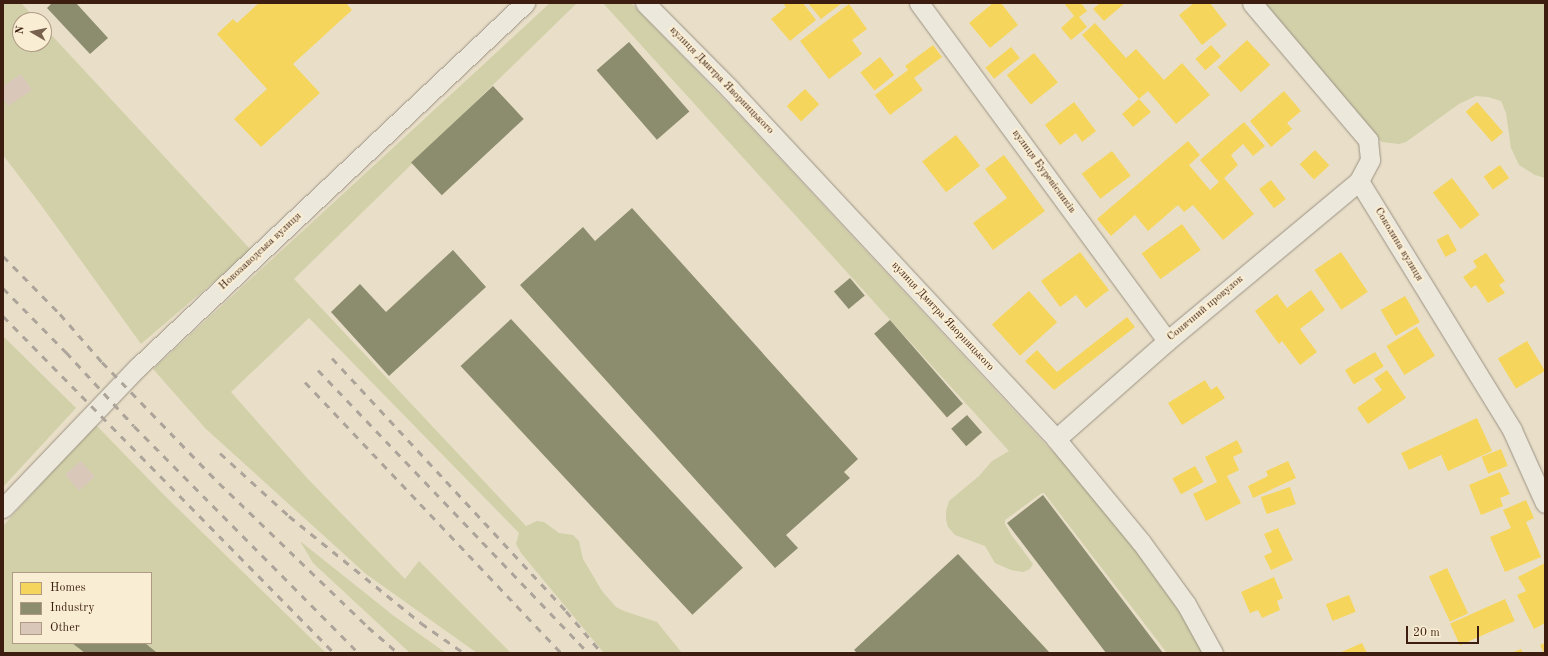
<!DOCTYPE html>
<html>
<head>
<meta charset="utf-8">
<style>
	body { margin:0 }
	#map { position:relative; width:1548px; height:656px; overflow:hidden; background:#e9dfc8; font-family:"Old Standard TT",serif }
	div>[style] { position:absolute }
	.green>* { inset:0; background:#d1d0a9 }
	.homes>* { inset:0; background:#f6d55c; transform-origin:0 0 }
	.industry>* { inset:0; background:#8c8c6e; transform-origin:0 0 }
	.building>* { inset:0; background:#d9c7ba; transform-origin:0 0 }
	.roads { filter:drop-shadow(0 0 1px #9b9183) drop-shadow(0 0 1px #9b9183) }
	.street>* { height:19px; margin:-9.5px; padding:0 9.5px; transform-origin:9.5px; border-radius:9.5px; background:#ece8dc }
	.rail>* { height:3px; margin-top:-1.5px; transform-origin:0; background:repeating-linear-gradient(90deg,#aca49a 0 7px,transparent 0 14px) }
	span { translate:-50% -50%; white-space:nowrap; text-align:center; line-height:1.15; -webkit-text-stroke:4px #f9eed3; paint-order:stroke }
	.street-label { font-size:11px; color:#3d1d10 }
	.frame { position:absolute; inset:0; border:4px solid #3d1d10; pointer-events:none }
	.legend { position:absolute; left:12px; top:572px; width:140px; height:72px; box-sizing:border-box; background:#f9eed3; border:1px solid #ae9a85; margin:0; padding:5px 7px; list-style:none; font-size:12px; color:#3d1d10 }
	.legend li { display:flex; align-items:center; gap:8px; height:20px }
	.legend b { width:20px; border:1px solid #ae9a85 }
	.north { position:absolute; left:12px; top:12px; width:40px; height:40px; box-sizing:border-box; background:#f9eed3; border:1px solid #ae9a85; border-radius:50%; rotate:279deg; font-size:11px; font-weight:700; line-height:16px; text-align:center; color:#3d1d10 }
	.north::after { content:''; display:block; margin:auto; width:14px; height:18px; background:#796150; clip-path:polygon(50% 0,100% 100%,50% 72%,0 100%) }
	.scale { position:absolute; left:1406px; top:626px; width:73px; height:18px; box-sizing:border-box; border:2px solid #3d1d10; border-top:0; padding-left:5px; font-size:12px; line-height:14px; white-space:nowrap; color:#3d1d10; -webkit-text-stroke:3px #f9eed3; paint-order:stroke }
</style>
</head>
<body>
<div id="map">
	<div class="green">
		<div style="clip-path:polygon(3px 3px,21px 3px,37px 20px,20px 20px,20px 44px,44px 44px,44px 27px,251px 250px,141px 344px,41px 205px,3px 155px)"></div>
		<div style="clip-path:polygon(550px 3px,577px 3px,294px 279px,526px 526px,537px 521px,544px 522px,559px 533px,573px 535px,579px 541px,583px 559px,592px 574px,602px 591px,616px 607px,624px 611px,657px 622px,682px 653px,604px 653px,521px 553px,516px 544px,519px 533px,309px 318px,231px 392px,307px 478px,405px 579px,419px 561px,511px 653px,477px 653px,366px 574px,206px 429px,153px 369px)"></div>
		<div style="clip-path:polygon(603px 3px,631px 3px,742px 118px,1048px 447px,1079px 477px,1136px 545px,1209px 653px,1167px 653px,1044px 493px,1042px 493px,1005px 520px,1005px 524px,1012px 536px,1033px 564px,1030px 569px,1023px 572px,1011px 570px,995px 563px,985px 546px,955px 535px,948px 527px,946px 520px,946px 511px,949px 501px,979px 476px,992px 461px,1009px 451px)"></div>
		<div style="clip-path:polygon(1262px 3px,1545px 3px,1545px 178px,1535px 175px,1519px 165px,1511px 148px,1506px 113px,1501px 101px,1488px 97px,1476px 96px,1459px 104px,1406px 142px,1399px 144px,1382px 142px,1365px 126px)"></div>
		<div style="clip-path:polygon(3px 336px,76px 408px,3px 487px)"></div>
		<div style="clip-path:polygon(evenodd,95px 424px,165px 496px,326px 653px,3px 653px,3px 526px,95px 424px,13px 573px,151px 573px,151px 643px,13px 643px,13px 573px)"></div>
		<div style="clip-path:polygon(300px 541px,394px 616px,446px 653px,410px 653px,313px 563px)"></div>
	</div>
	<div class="homes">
		<div style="clip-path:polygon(259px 3px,346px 3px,352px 10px,293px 64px,320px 93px,261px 147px,234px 119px,267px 89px,217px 34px,233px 19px,237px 23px)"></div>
		<div style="clip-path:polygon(783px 3px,803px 3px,816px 20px,790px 41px,771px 19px,786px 7px)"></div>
		<div style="clip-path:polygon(808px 3px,842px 3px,821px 19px)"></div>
		<div style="clip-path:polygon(993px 3px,1001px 3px,1018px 25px,990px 48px,969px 23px)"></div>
		<div style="clip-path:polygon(1064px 3px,1081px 3px,1087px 11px,1079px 17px,1087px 27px,1071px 40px,1061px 28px,1074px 16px)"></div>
		<div style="clip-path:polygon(1100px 3px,1125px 3px,1104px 21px,1093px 9px)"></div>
		<div style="clip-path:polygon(1194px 3px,1210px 3px,1227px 25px,1202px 45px,1179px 15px)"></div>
		<div style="clip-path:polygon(849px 4px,867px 29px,852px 40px,862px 54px,829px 79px,800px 41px)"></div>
		<div style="clip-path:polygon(1095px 23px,1126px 58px,1136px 49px,1164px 80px,1182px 63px,1210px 95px,1176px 124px,1148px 91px,1139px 99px,1151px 112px,1133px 127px,1122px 114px,1139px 99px,1082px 35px)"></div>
		<div style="left:1247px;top:40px;width:34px;height:40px;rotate:47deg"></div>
		<div style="clip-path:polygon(933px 45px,942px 57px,914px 78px,923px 90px,890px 115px,875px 95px,908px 70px,905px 66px)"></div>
		<div style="left:1211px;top:45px;width:15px;height:21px;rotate:48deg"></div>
		<div style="left:1011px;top:47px;width:14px;height:33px;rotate:51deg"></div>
		<div style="left:1034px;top:53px;width:38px;height:35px;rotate:51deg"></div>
		<div style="left:880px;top:57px;width:23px;height:25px;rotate:52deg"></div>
		<div style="left:805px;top:89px;width:21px;height:25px;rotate:47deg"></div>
		<div style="clip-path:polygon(1284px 91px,1301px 111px,1287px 123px,1292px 129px,1271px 147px,1250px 121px)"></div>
		<div style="clip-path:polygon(1074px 102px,1096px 131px,1082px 142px,1076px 133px,1060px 145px,1045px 125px)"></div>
		<div style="left:1477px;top:102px;width:40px;height:15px;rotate:49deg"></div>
		<div style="clip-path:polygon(1244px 122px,1265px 146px,1253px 156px,1243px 144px,1231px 155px,1238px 165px,1224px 178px,1254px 214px,1223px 240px,1193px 205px,1184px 212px,1178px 205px,1148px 231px,1135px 215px,1111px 236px,1097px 219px,1188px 141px,1200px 155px,1189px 165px,1210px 190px,1219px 182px,1200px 160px)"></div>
		<div style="left:956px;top:135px;width:39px;height:43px;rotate:52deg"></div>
		<div style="left:1315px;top:150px;width:21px;height:21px;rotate:47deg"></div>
		<div style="left:1112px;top:151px;width:31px;height:38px;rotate:53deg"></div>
		<div style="clip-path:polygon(1004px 155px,1045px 211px,993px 250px,973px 223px,1007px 198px,985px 169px)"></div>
		<div style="left:1500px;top:165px;width:16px;height:20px;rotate:55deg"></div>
		<div style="left:1452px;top:178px;width:46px;height:24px;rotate:53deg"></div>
		<div style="left:1271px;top:180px;width:24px;height:15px;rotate:52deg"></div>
		<div style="left:1182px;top:224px;width:32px;height:50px;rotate:54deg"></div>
		<div style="left:1448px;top:234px;width:19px;height:13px;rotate:62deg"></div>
		<div style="clip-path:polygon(1080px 252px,1109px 290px,1086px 308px,1076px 295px,1060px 307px,1041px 281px)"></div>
		<div style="left:1341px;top:252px;width:48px;height:32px;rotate:56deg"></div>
		<div style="clip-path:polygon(1486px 253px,1505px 281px,1499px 285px,1505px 293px,1488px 303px,1476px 285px,1471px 288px,1463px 277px,1477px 267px,1473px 261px)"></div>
		<div style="clip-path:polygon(1311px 290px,1325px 310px,1300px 329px,1317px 352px,1300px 365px,1282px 341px,1279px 344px,1255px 311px,1277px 294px,1287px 308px)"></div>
		<div style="left:1029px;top:291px;width:42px;height:50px;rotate:48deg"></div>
		<div style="left:1405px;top:296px;width:30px;height:28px;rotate:60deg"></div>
		<div style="clip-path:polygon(1127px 317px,1135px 327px,1054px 390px,1025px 361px,1037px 350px,1057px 372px)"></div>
		<div style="left:1417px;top:327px;width:34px;height:36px;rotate:58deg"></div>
		<div style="left:1527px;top:341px;width:35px;height:34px;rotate:59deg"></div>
		<div style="left:1375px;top:352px;width:17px;height:35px;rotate:59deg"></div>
		<div style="clip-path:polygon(1387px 370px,1406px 398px,1368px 424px,1357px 408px,1382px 390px,1374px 379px)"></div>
		<div style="clip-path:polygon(1205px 380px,1211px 390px,1217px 386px,1225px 398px,1182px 425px,1168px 403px)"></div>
		<div style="clip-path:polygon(1477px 418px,1492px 451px,1448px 471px,1441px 455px,1409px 470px,1401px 453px)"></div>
		<div style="clip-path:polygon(1237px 440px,1243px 452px,1233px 457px,1239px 470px,1227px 476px,1241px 503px,1206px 521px,1193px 494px,1217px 482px,1205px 457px)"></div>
		<div style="left:1501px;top:449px;width:18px;height:21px;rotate:68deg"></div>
		<div style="clip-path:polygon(1288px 461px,1296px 478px,1253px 498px,1248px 486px,1268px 476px,1266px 471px)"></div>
		<div style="left:1195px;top:466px;width:18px;height:26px;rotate:61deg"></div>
		<div style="clip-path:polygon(1500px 472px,1510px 494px,1500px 498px,1503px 506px,1481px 515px,1469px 485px)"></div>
		<div style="left:1290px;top:487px;width:18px;height:31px;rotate:71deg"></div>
		<div style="clip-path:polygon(1526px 500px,1534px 518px,1526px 522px,1541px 557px,1505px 572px,1490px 537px,1511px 528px,1503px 510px)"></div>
		<div style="clip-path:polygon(1278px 528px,1293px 560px,1271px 570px,1264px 556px,1272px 552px,1264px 534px)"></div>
		<div style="clip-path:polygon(1545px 563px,1545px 623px,1534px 629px,1517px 595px,1526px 591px,1518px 577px)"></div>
		<div style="left:1447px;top:568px;width:50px;height:20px;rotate:65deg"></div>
		<div style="clip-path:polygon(1274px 577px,1283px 598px,1277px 601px,1280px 610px,1262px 618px,1258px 610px,1250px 613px,1241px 592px)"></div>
		<div style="left:1349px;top:595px;width:18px;height:25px;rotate:68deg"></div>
		<div style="left:1505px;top:599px;width:24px;height:60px;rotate:66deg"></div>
		<div style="clip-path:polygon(1362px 643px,1367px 653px,1339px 653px)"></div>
		<div style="clip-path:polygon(1545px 643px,1545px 653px,1544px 653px,1540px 645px)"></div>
		<div style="clip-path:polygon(1521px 649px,1523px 653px,1511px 653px)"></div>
	</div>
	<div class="industry">
		<div style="clip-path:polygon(52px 3px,76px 3px,108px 38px,90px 54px,47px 8px)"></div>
		<div style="left:629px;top:42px;width:92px;height:43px;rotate:49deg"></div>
		<div style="left:493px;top:86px;width:45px;height:112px;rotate:47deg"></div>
		<div style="clip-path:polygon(632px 208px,858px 459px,844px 472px,850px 478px,786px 535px,798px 548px,775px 568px,520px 285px,583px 227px,595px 241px)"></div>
		<div style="clip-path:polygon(453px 250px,486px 287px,389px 376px,331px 312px,360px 284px,386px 312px)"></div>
		<div style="left:850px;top:278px;width:23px;height:21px;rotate:50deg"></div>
		<div style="left:511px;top:319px;width:340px;height:69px;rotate:47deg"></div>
		<div style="left:890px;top:320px;width:111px;height:21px;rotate:49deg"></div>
		<div style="left:967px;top:415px;width:23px;height:21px;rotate:49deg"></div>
		<div style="clip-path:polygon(1043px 495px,1163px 653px,1106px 653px,1007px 523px)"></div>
		<div style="clip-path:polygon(958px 554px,1050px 653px,857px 653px,854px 650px)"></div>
		<div style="clip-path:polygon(72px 643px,145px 643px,156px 652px,85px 653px)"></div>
	</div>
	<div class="building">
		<div style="clip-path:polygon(21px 74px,32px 90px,8px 106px,3px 98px,3px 86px)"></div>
		<div style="left:81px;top:461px;width:21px;height:21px;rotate:49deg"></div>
	</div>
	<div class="roads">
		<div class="street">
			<div style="left:645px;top:3px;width:120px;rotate:45.3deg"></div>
			<div style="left:729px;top:88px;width:480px;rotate:47deg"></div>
			<div style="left:1056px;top:439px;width:134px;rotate:50.5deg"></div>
			<div style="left:1141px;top:542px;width:77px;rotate:54deg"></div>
			<div style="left:1186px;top:604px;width:56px;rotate:61.1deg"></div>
			<div style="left:919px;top:3px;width:419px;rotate:53.7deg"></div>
			<div style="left:1252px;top:3px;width:180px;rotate:49.7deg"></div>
			<div style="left:1368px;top:140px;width:20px;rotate:84deg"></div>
			<div style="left:1370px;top:160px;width:24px;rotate:118deg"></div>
			<div style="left:1359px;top:181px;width:292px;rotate:58.4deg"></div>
			<div style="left:1512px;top:430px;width:80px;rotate:65.7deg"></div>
			<div style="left:1056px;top:439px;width:148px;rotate:-41.4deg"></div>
			<div style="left:1167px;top:341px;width:250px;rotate:-39.8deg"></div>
			<div style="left:3px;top:508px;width:194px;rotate:-46.3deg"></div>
			<div style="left:137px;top:368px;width:533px;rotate:-43.25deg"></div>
		</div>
	</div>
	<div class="rail">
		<div style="left:3px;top:256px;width:81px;rotate:45.5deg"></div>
		<div style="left:60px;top:314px;width:64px;rotate:48.8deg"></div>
		<div style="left:102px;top:362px;width:168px;rotate:46deg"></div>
		<div style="left:219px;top:483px;width:207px;rotate:44deg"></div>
		<div style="left:368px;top:627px;width:40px;rotate:41deg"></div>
		<div style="left:3px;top:288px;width:90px;rotate:45.5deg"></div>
		<div style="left:66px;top:352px;width:100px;rotate:47.4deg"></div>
		<div style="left:134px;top:426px;width:320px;rotate:45.3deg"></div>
		<div style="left:3px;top:316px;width:472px;rotate:45.5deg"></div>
		<div style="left:332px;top:358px;width:345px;rotate:47.2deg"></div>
		<div style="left:566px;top:611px;width:55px;rotate:49.4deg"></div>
		<div style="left:318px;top:370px;width:391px;rotate:46.3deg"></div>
		<div style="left:305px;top:382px;width:373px;rotate:46.6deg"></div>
		<div style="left:220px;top:453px;width:93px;rotate:42.4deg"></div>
		<div style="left:289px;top:516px;width:170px;rotate:39deg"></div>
		<div style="left:421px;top:623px;width:52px;rotate:34.9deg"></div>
	</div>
	<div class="street-label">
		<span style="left:721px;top:81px;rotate:46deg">вулиця Дмитра Яворницького</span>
		<span style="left:1043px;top:172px;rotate:54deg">вулиця Буревісників</span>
		<span style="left:1398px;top:245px;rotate:59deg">Соколина вулиця</span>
		<span style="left:261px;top:252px;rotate:-43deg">Новозаводська вулиця</span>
		<span style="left:1206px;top:309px;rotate:-40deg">Сонячний провулок</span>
		<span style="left:942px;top:317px;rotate:47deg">вулиця Дмитра Яворницького</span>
	</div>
	<div class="frame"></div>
	<ul class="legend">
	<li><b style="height:11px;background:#f6d55c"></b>Homes</li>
	<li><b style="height:11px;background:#8c8c6e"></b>Industry</li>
	<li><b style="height:11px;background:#d9c7ba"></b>Other</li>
	</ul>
	<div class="north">N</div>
	<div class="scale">20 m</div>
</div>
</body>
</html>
